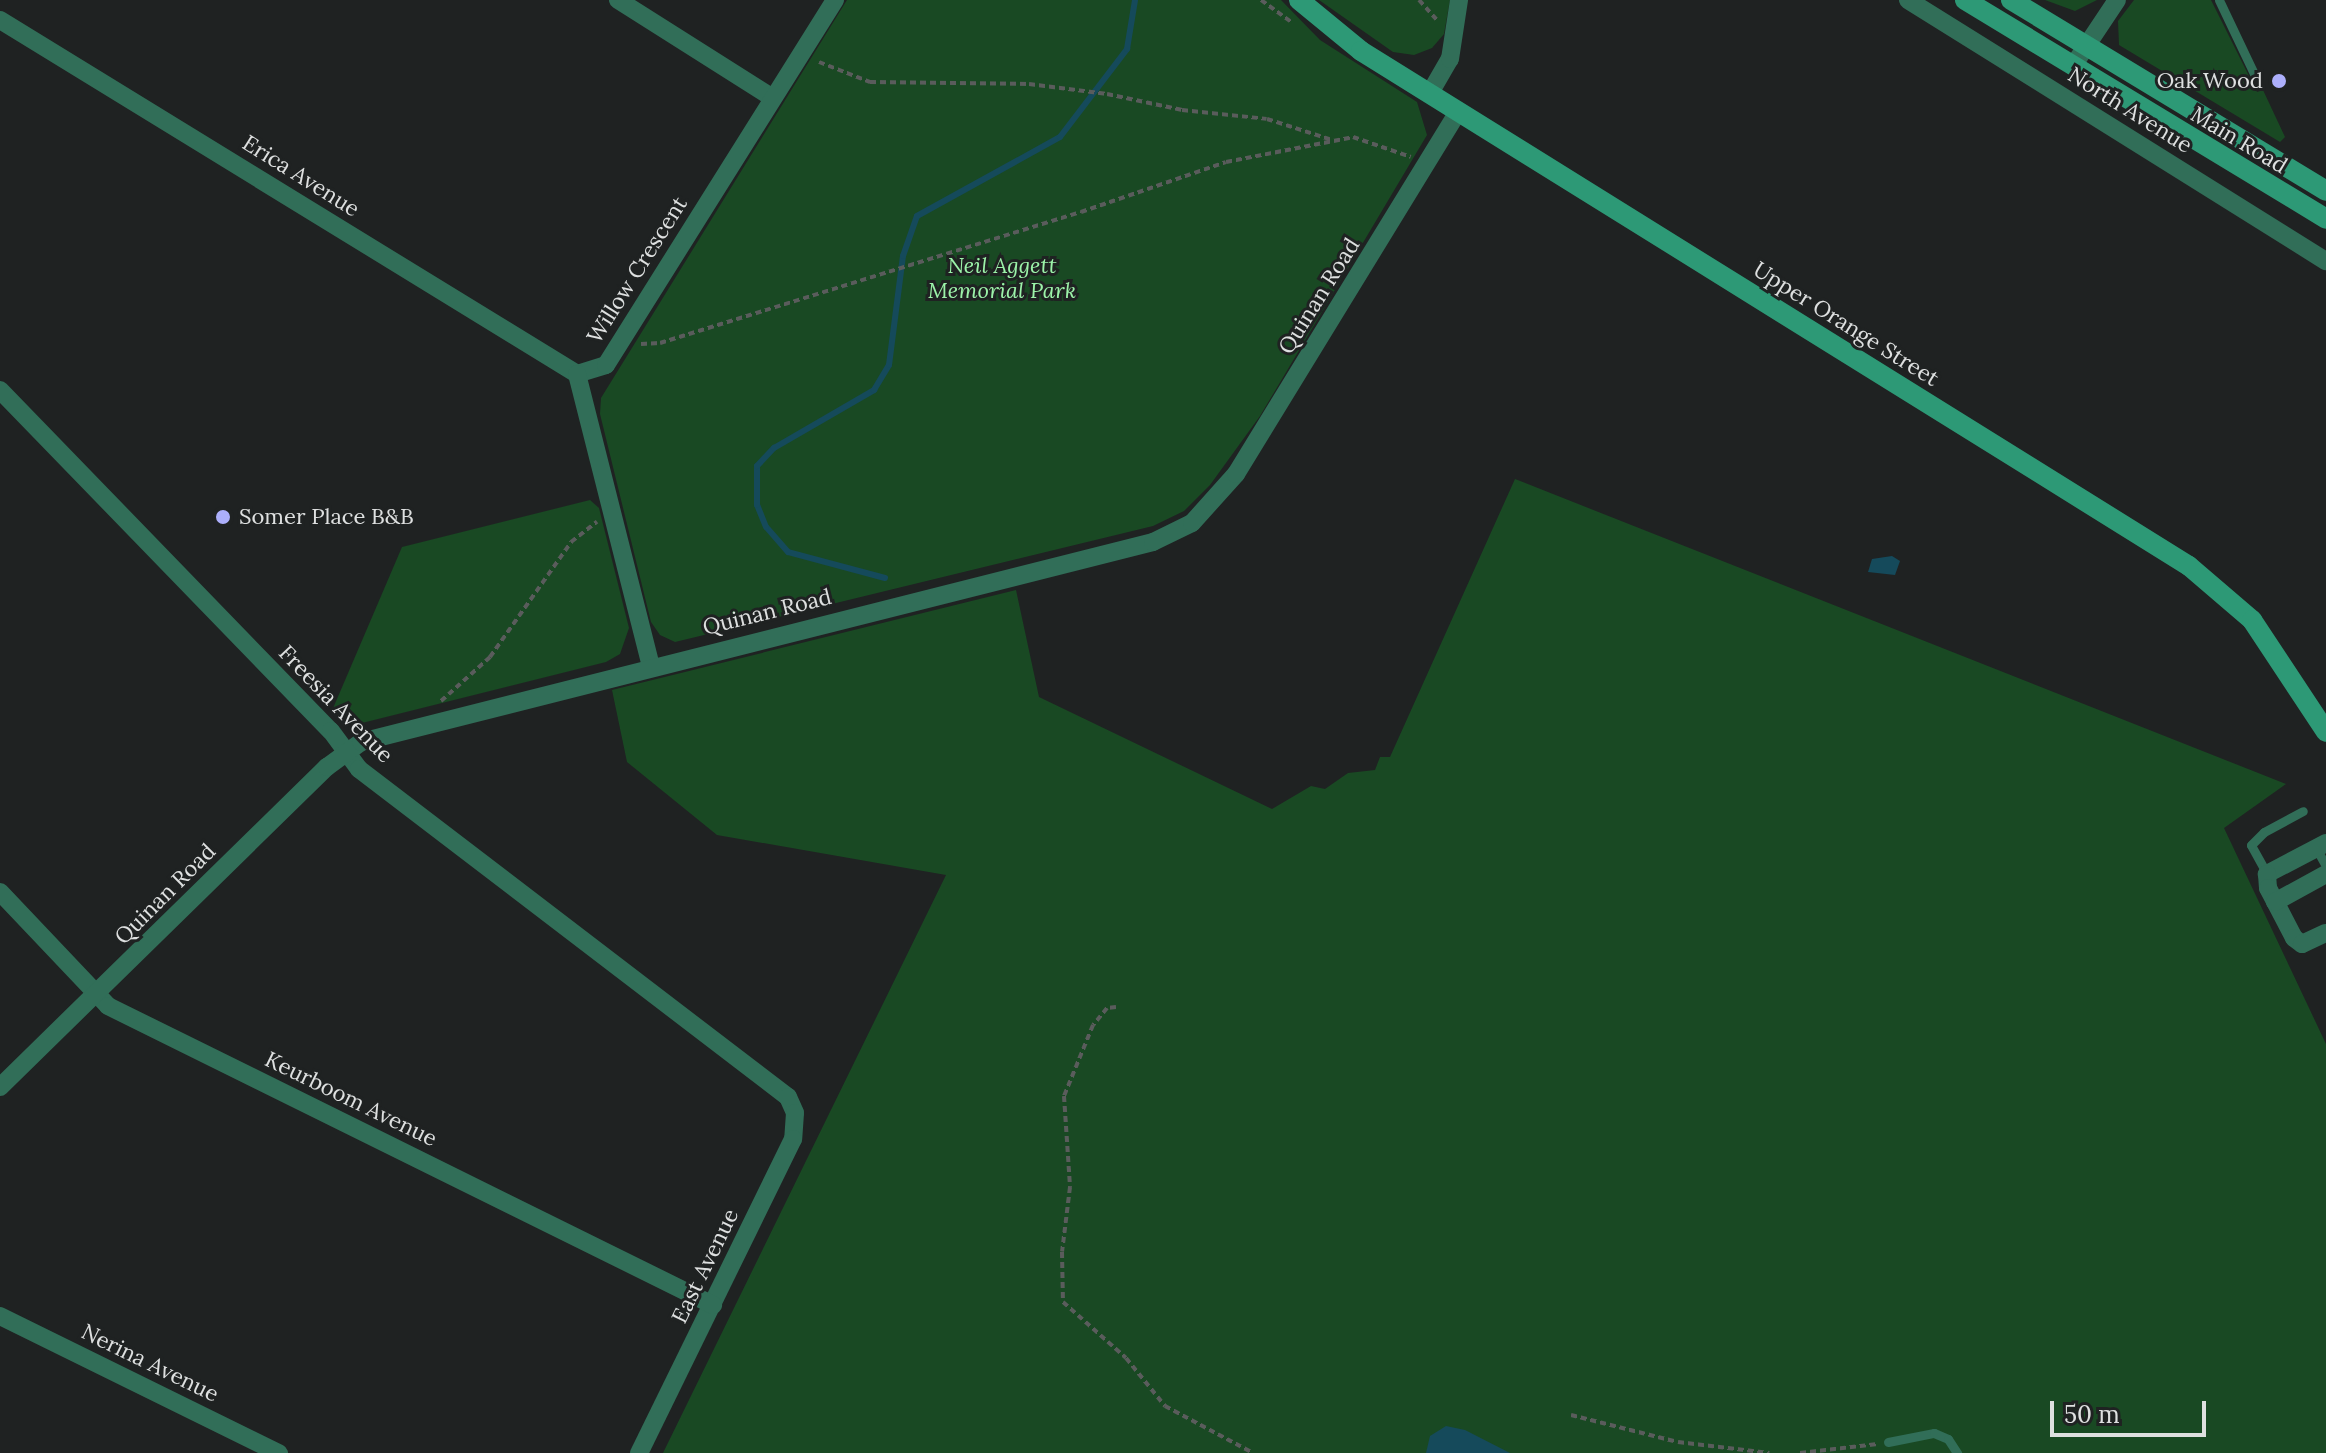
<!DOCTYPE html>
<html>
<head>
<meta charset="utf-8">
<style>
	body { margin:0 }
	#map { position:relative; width:2326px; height:1453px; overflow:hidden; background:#1f2222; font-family:Lora,serif }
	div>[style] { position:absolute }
	.green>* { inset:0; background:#194923 }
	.water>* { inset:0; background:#154a5b }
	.stream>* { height:6px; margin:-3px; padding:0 3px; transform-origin:3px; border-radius:3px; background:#154a5b }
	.path>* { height:4px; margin-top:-2px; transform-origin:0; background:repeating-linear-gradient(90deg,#5a5c5c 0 6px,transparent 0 10px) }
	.lane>* { height:9px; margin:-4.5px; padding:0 4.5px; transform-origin:4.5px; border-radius:4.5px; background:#316e58 }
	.street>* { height:18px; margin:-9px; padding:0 9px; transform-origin:9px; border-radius:9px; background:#316e58 }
	.secondary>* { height:20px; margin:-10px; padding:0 10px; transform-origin:10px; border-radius:10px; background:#2d9976 }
	.dots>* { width:22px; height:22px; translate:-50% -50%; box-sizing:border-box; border:4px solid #1f2222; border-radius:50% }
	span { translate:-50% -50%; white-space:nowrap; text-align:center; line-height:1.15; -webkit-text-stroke:6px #1f2222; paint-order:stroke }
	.poi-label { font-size:22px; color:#dee0e0 }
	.right { translate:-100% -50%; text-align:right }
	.left { translate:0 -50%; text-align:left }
	.street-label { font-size:22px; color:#dee0e0 }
	.park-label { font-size:22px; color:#9cf3a9; font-style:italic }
	.scale { position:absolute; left:2050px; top:1401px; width:156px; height:36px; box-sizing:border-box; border:4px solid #dee0e0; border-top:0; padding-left:10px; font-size:24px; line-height:28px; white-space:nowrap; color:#dee0e0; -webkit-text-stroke:6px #1f2222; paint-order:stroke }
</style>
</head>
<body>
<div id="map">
	<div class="green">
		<div style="clip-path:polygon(847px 0,1281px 0,1320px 40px,1417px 102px,1427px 135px,1260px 416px,1210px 485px,1184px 511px,1153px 526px,675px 642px,660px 635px,651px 622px,600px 414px,601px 398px)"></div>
		<div style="clip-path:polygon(1319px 0,1450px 0,1444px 34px,1432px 48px,1414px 55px,1393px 52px)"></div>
		<div style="clip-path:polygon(2045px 0,2097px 0,2075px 11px)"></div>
		<div style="clip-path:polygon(2134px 0,2211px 0,2257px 92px,2263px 90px,2285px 137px,2280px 142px,2119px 45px,2118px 21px)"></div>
		<div style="clip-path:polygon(1515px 479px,2286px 784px,2224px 828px,2326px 1044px,2326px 1453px,663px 1453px,946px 875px,717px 835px,627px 762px,612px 690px,1016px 590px,1039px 697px,1272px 809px,1311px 786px,1325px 789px,1348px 773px,1375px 770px,1380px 757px,1390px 757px)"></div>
		<div style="clip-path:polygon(590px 500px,599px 508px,629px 628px,620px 654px,606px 662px,362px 723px,331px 713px,402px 547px)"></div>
	</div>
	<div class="water">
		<div style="clip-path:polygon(1892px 556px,1900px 561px,1895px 575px,1868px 572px,1872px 559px)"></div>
		<div style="clip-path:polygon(1446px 1426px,1465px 1430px,1510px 1453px,1426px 1453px,1430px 1436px)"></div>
	</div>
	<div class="stream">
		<div style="left:885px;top:578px;width:100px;rotate:-165deg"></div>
		<div style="left:788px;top:552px;width:33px;rotate:-131deg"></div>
		<div style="left:766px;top:527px;width:24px;rotate:-112deg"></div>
		<div style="left:757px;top:505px;width:39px;rotate:-90deg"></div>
		<div style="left:757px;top:466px;width:25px;rotate:-47deg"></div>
		<div style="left:774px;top:448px;width:116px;rotate:-30.1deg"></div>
		<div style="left:874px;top:390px;width:29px;rotate:-59deg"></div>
		<div style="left:889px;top:365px;width:110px;rotate:-82.7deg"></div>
		<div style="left:903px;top:256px;width:42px;rotate:-70.7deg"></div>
		<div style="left:917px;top:216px;width:163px;rotate:-28.9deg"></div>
		<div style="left:1060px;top:137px;width:111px;rotate:-52.7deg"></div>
		<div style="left:1127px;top:49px;width:50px;rotate:-80.7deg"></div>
	</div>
	<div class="path">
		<div style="left:1261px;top:0;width:37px;rotate:36deg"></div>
		<div style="left:1419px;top:0;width:28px;rotate:48deg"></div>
		<div style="left:819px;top:62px;width:55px;rotate:21.4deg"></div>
		<div style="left:870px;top:82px;width:159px;rotate:0.7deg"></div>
		<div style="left:1029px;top:84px;width:79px;rotate:7.3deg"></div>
		<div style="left:1107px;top:94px;width:77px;rotate:12deg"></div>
		<div style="left:1182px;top:110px;width:85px;rotate:6deg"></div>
		<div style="left:1267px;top:119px;width:68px;rotate:17.9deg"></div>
		<div style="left:641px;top:344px;width:19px;rotate:-3deg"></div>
		<div style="left:660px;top:343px;width:441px;rotate:-17.3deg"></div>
		<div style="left:1081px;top:212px;width:153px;rotate:-19deg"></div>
		<div style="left:1226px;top:162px;width:129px;rotate:-11.1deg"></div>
		<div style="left:1353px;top:137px;width:61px;rotate:19deg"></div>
		<div style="left:441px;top:701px;width:66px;rotate:-41.9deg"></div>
		<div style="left:490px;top:657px;width:141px;rotate:-54.8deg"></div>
		<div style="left:571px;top:542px;width:33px;rotate:-38deg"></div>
		<div style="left:1116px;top:1007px;width:9px;rotate:174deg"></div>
		<div style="left:1107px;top:1008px;width:22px;rotate:129deg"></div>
		<div style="left:1093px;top:1025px;width:77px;rotate:112.2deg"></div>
		<div style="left:1064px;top:1096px;width:91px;rotate:86.2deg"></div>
		<div style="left:1070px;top:1187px;width:65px;rotate:97deg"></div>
		<div style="left:1062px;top:1252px;width:50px;rotate:88.9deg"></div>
		<div style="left:1063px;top:1302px;width:84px;rotate:41.6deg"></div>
		<div style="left:1126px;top:1358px;width:62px;rotate:50.9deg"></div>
		<div style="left:1165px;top:1406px;width:100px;rotate:28.1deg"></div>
		<div style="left:1571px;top:1415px;width:110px;rotate:14.2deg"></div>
		<div style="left:1678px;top:1442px;width:92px;rotate:6.9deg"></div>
		<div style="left:1800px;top:1453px;width:78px;rotate:-6.7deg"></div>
	</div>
	<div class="lane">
		<div style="left:2219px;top:0;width:86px;rotate:64.6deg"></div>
		<div style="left:2316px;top:848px;width:21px;rotate:61deg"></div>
		<div style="left:2267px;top:874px;width:33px;rotate:-119deg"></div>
		<div style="left:2251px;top:845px;width:18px;rotate:-45deg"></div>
		<div style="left:2264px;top:832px;width:44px;rotate:-28.3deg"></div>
		<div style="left:1888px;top:1442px;width:47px;rotate:-11.1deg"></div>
		<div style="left:1934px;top:1433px;width:15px;rotate:23deg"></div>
		<div style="left:1948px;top:1439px;width:17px;rotate:57deg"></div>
	</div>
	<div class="street">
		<div style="left:618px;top:0;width:183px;rotate:32.3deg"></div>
		<div style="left:1908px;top:0;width:493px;rotate:32deg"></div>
		<div style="left:0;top:20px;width:677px;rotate:31.53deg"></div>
		<div style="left:2073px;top:66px;width:79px;rotate:-56.3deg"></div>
		<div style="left:1430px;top:93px;width:39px;rotate:-60deg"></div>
		<div style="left:1450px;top:59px;width:60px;rotate:-81.3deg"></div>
		<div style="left:577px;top:374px;width:30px;rotate:-17deg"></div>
		<div style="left:606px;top:365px;width:431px;rotate:-57.9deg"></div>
		<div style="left:577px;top:374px;width:301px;rotate:75.8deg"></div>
		<div style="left:0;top:390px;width:475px;rotate:45.9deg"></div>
		<div style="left:331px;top:731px;width:47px;rotate:53.6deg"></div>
		<div style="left:359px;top:769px;width:540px;rotate:37.4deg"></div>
		<div style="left:788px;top:1097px;width:17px;rotate:66deg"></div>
		<div style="left:795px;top:1113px;width:26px;rotate:94deg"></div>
		<div style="left:793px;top:1139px;width:350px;rotate:116.1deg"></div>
		<div style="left:2326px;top:843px;width:67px;rotate:152.3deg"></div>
		<div style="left:2267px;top:874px;width:14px;rotate:86deg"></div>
		<div style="left:2268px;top:888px;width:56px;rotate:62.5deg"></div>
		<div style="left:2294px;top:938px;width:10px;rotate:37deg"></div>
		<div style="left:2302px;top:944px;width:26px;rotate:-25deg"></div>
		<div style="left:0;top:892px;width:157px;rotate:46.5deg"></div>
		<div style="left:108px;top:1006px;width:675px;rotate:26.3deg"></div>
		<div style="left:2275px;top:902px;width:58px;rotate:-28.8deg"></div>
		<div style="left:0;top:1087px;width:458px;rotate:-44.4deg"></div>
		<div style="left:327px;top:767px;width:42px;rotate:-36.3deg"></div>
		<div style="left:361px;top:742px;width:817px;rotate:-14.17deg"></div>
		<div style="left:1153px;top:542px;width:43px;rotate:-26deg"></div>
		<div style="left:1192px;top:523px;width:66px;rotate:-48.1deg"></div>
		<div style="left:1236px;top:474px;width:425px;rotate:-58.5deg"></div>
		<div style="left:0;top:1316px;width:311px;rotate:26.2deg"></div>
	</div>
	<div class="secondary">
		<div style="left:1299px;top:0;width:80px;rotate:39.4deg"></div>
		<div style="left:1361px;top:51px;width:975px;rotate:31.88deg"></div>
		<div style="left:2189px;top:566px;width:83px;rotate:40.6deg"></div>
		<div style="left:2252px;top:620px;width:134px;rotate:56.5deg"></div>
		<div style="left:1965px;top:0;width:422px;rotate:31.2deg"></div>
		<div style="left:2011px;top:0;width:368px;rotate:31.2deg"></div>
	</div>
	<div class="dots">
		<div style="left:2279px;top:81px;background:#acaffb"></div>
		<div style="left:223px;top:517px;background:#acaffb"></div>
	</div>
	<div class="poi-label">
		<span class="right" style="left:2263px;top:81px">Oak Wood</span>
		<span class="left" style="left:239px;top:517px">Somer Place B&amp;B</span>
	</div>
	<div class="street-label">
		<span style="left:2130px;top:110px;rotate:32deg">North Avenue</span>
		<span style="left:2239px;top:140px;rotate:31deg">Main Road</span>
		<span style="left:301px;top:176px;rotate:32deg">Erica Avenue</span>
		<span style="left:637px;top:270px;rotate:-58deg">Willow Crescent</span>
		<span style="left:1319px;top:296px;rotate:-58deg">Quinan Road</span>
		<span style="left:1846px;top:324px;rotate:32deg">Upper Orange Street</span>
		<span style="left:767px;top:612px;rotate:-14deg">Quinan Road</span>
		<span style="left:336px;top:704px;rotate:46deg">Freesia Avenue</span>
		<span style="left:165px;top:894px;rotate:-45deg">Quinan Road</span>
		<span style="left:351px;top:1099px;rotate:26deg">Keurboom Avenue</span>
		<span style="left:705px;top:1266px;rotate:-64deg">East Avenue</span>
		<span style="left:150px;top:1363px;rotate:26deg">Nerina Avenue</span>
	</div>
	<div class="park-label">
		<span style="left:1002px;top:278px">Neil Aggett<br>Memorial Park</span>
	</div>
	<div class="scale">50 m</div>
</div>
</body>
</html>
